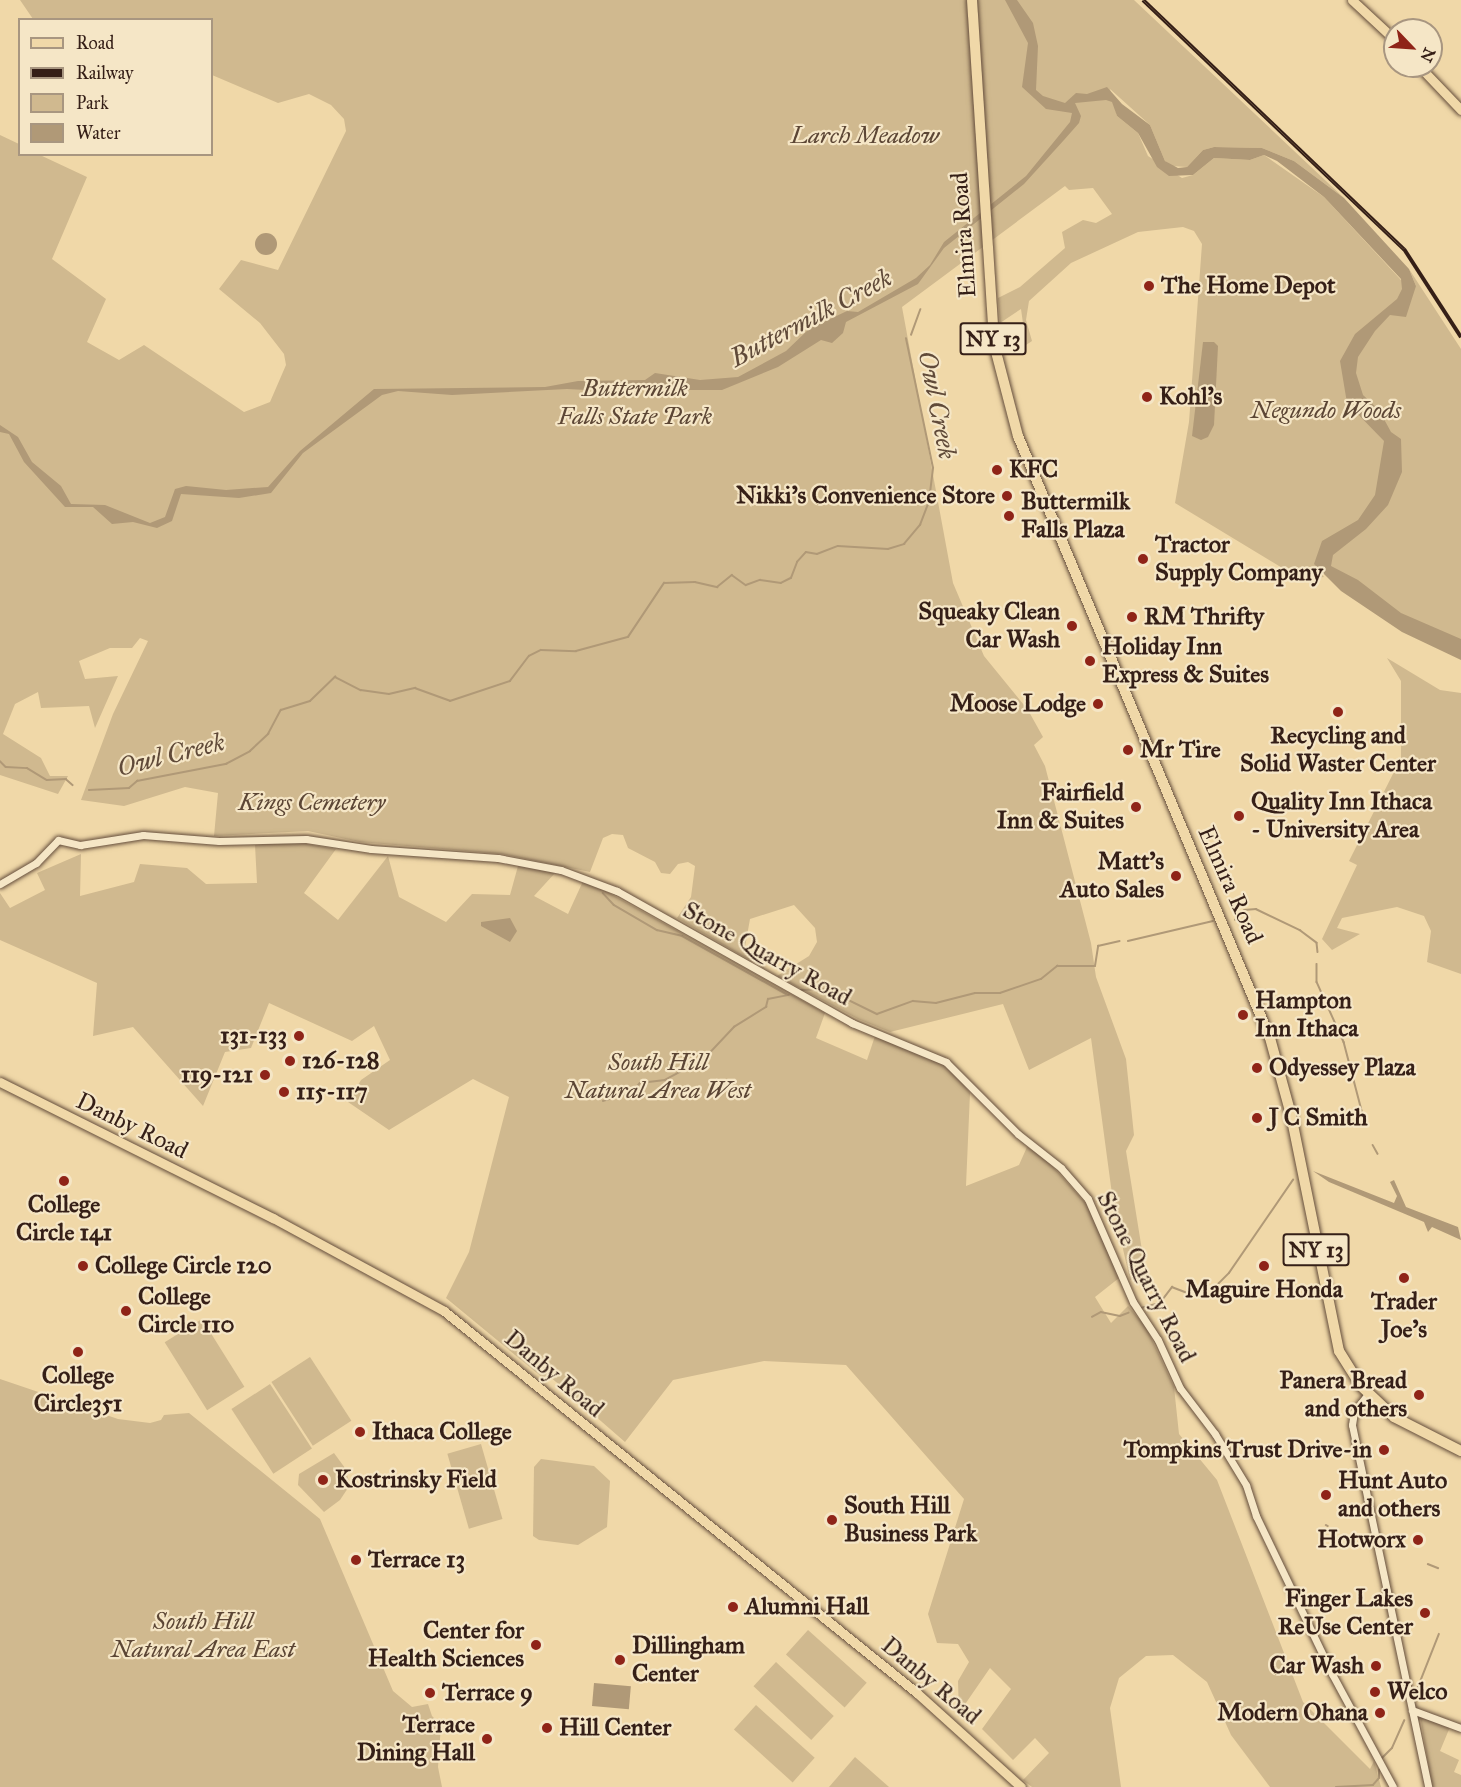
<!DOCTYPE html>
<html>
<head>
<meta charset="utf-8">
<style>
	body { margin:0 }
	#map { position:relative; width:1461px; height:1787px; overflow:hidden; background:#f0d8a8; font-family:"IM FELL Great Primer",serif }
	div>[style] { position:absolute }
	.green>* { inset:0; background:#d0b98f; transform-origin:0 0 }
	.water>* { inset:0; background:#b09977; transform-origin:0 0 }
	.round { border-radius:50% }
	.stream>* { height:1.5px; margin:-0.75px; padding:0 0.75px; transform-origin:0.75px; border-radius:0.75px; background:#b09977 }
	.roads { filter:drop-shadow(0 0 2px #644d3b) drop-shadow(0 0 2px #644d3b) }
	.minor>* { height:7px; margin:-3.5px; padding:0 3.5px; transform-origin:3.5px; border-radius:3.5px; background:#f5e6c6 }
	.major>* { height:9px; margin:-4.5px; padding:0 4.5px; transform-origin:4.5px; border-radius:4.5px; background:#f0d8a8 }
	.highway>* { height:10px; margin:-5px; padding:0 5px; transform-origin:5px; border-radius:5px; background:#f0d8a8 }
	.rail>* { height:4px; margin-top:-2px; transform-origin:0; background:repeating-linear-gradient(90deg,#f5e6c6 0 4.5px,#351f17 0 9px); box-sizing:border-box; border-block:2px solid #351f17 }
	.dots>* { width:16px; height:16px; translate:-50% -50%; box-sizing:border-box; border:3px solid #f5e6c6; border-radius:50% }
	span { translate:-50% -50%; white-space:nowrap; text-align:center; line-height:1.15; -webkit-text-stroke:4.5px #f5e6c6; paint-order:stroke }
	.shield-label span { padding:2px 4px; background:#f5e6c6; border:2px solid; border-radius:4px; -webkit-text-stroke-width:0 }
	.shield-label { font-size:22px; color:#351f17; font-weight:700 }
	.park-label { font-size:24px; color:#5c4635; font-style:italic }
	.street-label { font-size:24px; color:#351f17 }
	.poi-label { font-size:24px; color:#351f17; font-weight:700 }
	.left { translate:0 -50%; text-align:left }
	.right { translate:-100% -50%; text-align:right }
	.water-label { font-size:26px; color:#604a39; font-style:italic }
	.legend { position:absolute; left:18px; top:18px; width:195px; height:138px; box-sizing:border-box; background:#f5e6c6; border:2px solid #a89680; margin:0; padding:8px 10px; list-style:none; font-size:18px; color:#351f17 }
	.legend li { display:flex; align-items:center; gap:12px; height:30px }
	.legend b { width:30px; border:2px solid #a89680 }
	.north { position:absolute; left:1383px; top:18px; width:60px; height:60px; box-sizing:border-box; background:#f5e6c6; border:2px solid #a89680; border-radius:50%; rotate:115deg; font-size:16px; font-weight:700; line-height:24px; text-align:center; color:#351f17 }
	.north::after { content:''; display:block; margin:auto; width:21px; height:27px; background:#8f2418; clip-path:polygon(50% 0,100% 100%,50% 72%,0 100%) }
</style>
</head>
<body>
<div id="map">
	<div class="green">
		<div style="clip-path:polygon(20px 0,1134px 0,1344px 198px,1294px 161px,1262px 148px,1214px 147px,1203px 150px,1187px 167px,1171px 166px,1165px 161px,1150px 125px,1110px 89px,1117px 116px,1138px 133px,1148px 156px,1182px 178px,1193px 175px,1214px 158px,1250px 160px,1264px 155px,1324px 197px,1401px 280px,1416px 286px,1409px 269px,1461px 349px,1461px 649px,1316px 568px,1324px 577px,1302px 580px,1175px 503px,1189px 422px,1202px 244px,1194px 231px,1183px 227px,1138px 232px,1071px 263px,1029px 301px,1026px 320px,1032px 341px,1026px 345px,1021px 309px,1000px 323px,998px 298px,1020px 287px,1065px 248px,1062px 232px,1083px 220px,1096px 223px,1112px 214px,1093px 188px,1069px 190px,1065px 186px,902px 307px,953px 583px,984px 656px,1028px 710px,1043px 737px,1034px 745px,1045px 766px,1091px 943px,1096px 977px,1126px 1059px,1134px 1135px,1126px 1151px,1146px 1275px,1130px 1280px,1114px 1209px,1091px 1038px,1029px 1070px,1003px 1004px,890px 1032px,858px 1019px,777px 976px,809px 956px,817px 942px,815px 928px,794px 905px,750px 919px,745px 947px,765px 969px,677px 918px,691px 897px,695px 866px,688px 862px,678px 864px,670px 874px,661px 873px,655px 862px,628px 848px,623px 835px,612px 834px,603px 838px,590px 872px,502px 854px,360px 842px,308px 831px,214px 836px,218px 793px,185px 787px,124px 806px,81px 800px,113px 714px,148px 641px,140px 638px,132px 648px,110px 648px,79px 661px,85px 679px,118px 676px,95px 728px,89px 706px,41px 708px,38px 692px,15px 704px,3px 734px,41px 758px,50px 776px,68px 776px,58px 794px,0 775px,0 135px,19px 144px,20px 154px,40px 155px,87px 177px,52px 259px,106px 299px,87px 342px,119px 360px,144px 345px,244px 412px,270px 402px,286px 365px,284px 354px,260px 323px,219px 289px,241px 260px,278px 270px,346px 131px,344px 119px,331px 105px,309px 94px,278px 103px,212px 75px,212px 20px,33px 19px)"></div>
		<div style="clip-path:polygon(1387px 658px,1440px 690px,1461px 693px,1461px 974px,1427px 962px,1431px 931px,1424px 916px,1397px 907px,1342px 918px,1337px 928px,1360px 934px,1332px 950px,1322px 939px,1357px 865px,1349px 861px,1401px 758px,1401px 681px)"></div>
		<div style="clip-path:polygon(295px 842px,336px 849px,304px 893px,338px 920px,388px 856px,399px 897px,446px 922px,472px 894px,510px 895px,518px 866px,555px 873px,534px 896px,568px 914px,584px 879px,825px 1013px,816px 1038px,867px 1060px,875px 1036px,931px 1056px,958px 1077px,970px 1093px,966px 1186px,1019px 1165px,1027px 1147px,1047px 1160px,1088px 1206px,1119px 1278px,1095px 1297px,1111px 1323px,1128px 1306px,1146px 1327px,1174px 1387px,1179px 1434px,1217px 1480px,1303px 1702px,1370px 1769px,1374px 1761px,1381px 1787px,1270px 1787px,1231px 1735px,1207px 1682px,1173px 1655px,1146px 1656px,1119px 1678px,1110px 1708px,1121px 1787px,1032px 1787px,1023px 1780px,1049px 1753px,1035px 1738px,1013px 1760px,982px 1729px,1011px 1689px,990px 1668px,959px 1713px,958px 1681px,969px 1662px,958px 1644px,937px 1643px,928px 1614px,964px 1499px,846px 1365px,764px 1361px,673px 1380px,625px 1442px,548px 1375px,543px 1378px,446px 1298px,469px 1252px,509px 1097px,473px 1079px,389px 1130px,348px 1102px,361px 1080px,390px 1060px,374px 1026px,352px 1041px,269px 1003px,251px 1048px,225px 1052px,203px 1106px,133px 1027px,93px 1036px,97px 983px,0 940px,0 893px,10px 908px,45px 890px,37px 873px,81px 854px,80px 896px,134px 882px,140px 864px,187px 868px,206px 884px,257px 883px,255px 845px)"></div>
		<div style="left:202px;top:1319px;width:80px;height:44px;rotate:58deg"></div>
		<div style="left:310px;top:1357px;width:76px;height:46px;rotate:57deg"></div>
		<div style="clip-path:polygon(0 1379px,118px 1419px,150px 1423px,161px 1420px,164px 1415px,189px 1413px,320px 1519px,393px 1691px,412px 1707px,428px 1704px,432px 1716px,441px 1725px,438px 1767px,442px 1787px,0 1787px)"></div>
		<div style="left:270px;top:1384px;width:77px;height:46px;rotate:57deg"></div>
		<div style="left:481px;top:1444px;width:78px;height:35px;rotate:74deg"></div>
		<div style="clip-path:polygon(334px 1453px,345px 1468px,350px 1485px,340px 1500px,324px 1512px,298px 1485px,299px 1474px)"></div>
		<div style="clip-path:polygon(541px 1459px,594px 1466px,610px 1481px,607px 1527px,578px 1545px,539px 1540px,533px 1536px,534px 1467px)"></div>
		<div style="left:808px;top:1630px;width:79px;height:33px;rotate:42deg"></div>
		<div style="left:776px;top:1662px;width:79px;height:33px;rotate:43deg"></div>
		<div style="left:756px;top:1705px;width:79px;height:33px;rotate:42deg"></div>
		<div style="clip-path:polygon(1420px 1715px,1450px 1727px,1440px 1751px,1459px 1760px,1454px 1772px,1461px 1775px,1461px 1787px,1432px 1787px)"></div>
		<div style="clip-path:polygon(855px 1757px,889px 1787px,829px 1787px)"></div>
	</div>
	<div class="water">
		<div style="clip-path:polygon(1005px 0,1017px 0,1033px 23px,1038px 46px,1036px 90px,1043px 96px,1065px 103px,1076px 93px,1087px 94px,1107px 87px,1122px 104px,1150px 125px,1165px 161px,1178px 168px,1187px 167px,1203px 150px,1214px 147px,1262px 148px,1294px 161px,1344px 198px,1409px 269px,1416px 286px,1406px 317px,1390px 315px,1375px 331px,1358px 357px,1356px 373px,1363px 395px,1379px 410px,1391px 432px,1401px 439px,1402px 472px,1388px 505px,1366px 529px,1333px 555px,1331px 566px,1358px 580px,1401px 613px,1461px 639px,1461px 660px,1402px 632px,1341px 591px,1314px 564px,1322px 541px,1358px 520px,1375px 495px,1384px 441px,1347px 403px,1340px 361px,1355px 334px,1397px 299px,1402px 289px,1401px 279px,1324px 197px,1277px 161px,1264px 155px,1250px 160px,1214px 158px,1193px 175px,1169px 176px,1157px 167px,1138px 133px,1117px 116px,1112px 102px,1106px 100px,1075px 103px,1081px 116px,1079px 123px,1064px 140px,1024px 184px,944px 248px,918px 284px,846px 322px,843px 333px,832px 343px,821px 340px,778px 367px,722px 390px,677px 390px,670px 385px,606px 391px,567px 389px,452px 395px,398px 391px,382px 395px,303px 453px,271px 493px,239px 498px,181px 494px,172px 521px,157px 528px,133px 522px,112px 524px,93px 507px,65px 507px,24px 462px,9px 434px,0 432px,0 425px,18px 437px,32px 462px,61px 486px,71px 504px,105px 505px,150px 523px,165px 517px,175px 489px,186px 486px,226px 490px,268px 487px,300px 451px,374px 389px,545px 387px,578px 381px,645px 380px,655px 373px,700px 380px,738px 377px,786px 351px,809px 329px,847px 311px,858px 312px,916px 278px,930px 265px,944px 242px,1026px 176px,1070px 122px,1072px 113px,1046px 109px,1022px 87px,1028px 43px)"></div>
		<div class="round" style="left:255px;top:233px;width:22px;height:22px"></div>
		<div style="clip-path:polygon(1203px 342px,1214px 342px,1218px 346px,1214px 425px,1208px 437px,1201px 440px,1192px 436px)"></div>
		<div style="clip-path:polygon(510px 918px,517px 931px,510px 942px,481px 926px,481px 922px)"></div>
		<div style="clip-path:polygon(1313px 1171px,1394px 1203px,1397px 1196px,1390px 1182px,1394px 1180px,1406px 1207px,1458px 1227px,1461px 1240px,1432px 1227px,1428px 1232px,1424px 1222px,1329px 1182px)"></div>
		<div style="left:594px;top:1683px;width:37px;height:23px;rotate:5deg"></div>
	</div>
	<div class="stream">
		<div style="left:911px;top:335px;width:27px;rotate:-70deg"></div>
		<div style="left:0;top:761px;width:8px;rotate:45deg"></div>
		<div style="left:6px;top:767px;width:21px;rotate:3deg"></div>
		<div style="left:27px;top:768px;width:23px;rotate:31deg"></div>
		<div style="left:47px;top:780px;width:19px;rotate:-3deg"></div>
		<div style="left:66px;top:779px;width:9px;rotate:41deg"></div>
		<div style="left:89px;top:790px;width:40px;rotate:-2.9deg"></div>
		<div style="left:129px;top:788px;width:11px;rotate:-41deg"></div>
		<div style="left:137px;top:781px;width:91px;rotate:-10.8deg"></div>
		<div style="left:226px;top:764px;width:27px;rotate:-28deg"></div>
		<div style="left:250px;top:751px;width:25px;rotate:-43deg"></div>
		<div style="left:268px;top:734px;width:27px;rotate:-62deg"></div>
		<div style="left:281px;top:710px;width:30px;rotate:-17deg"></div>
		<div style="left:310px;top:701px;width:35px;rotate:-44deg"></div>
		<div style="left:335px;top:677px;width:29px;rotate:27deg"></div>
		<div style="left:361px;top:690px;width:28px;rotate:8deg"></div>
		<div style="left:389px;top:694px;width:27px;rotate:-13deg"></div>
		<div style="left:415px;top:688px;width:37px;rotate:20deg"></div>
		<div style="left:450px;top:701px;width:63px;rotate:-18.4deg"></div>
		<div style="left:510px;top:681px;width:31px;rotate:-53deg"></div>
		<div style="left:529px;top:656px;width:13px;rotate:-27deg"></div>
		<div style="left:541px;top:650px;width:35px;rotate:2deg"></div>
		<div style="left:576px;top:651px;width:54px;rotate:-15.1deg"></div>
		<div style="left:628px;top:637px;width:65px;rotate:-56.3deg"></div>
		<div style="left:664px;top:583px;width:31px;rotate:-2deg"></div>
		<div style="left:695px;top:582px;width:23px;rotate:13deg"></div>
		<div style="left:717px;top:587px;width:19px;rotate:-39deg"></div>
		<div style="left:732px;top:575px;width:17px;rotate:36deg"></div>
		<div style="left:746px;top:585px;width:15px;rotate:-20deg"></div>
		<div style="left:760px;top:580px;width:21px;rotate:8deg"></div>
		<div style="left:781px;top:583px;width:11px;rotate:-27deg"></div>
		<div style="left:791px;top:578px;width:17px;rotate:-69deg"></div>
		<div style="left:797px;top:562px;width:13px;rotate:-48deg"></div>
		<div style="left:806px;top:552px;width:11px;rotate:10deg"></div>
		<div style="left:817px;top:554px;width:22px;rotate:-21deg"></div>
		<div style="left:838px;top:546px;width:50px;rotate:3.4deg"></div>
		<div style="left:888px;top:549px;width:17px;rotate:-17deg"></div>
		<div style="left:904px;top:544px;width:25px;rotate:-50deg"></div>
		<div style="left:920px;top:525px;width:26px;rotate:-69deg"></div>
		<div style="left:929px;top:501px;width:33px;rotate:-83deg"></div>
		<div style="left:933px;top:468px;width:132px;rotate:-101.8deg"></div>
		<div style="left:603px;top:893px;width:16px;rotate:47deg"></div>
		<div style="left:614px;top:905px;width:50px;rotate:30.2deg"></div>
		<div style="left:657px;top:930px;width:26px;rotate:13deg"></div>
		<div style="left:682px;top:936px;width:121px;rotate:29.1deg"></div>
		<div style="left:1235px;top:920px;width:13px;rotate:-48deg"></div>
		<div style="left:1244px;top:910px;width:12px;rotate:-5deg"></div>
		<div style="left:1256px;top:909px;width:49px;rotate:25.5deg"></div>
		<div style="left:1300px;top:930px;width:21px;rotate:37deg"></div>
		<div style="left:1317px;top:943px;width:9px;rotate:84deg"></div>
		<div style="left:1128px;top:941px;width:87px;rotate:-13.2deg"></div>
		<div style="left:1317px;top:964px;width:18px;rotate:90deg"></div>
		<div style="left:1317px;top:982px;width:66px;rotate:65.8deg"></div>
		<div style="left:1344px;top:1042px;width:79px;rotate:75.3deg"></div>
		<div style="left:801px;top:990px;width:25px;rotate:-2deg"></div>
		<div style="left:826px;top:989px;width:57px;rotate:26.1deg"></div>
		<div style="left:877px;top:1014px;width:38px;rotate:-20deg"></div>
		<div style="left:913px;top:1001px;width:23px;rotate:5deg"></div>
		<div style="left:936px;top:1003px;width:40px;rotate:-14.4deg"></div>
		<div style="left:975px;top:993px;width:25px"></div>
		<div style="left:1000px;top:993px;width:43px;rotate:-18.9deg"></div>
		<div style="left:1041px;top:979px;width:21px;rotate:-39deg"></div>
		<div style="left:1057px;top:966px;width:38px"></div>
		<div style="left:1095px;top:966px;width:20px;rotate:-81deg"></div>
		<div style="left:1098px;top:946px;width:22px;rotate:-13deg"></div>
		<div style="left:603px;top:1101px;width:32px;rotate:-18deg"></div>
		<div style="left:633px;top:1091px;width:11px;rotate:-49deg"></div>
		<div style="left:640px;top:1083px;width:25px;rotate:-7deg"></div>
		<div style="left:665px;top:1080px;width:44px;rotate:-28.3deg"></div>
		<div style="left:704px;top:1059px;width:44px;rotate:-46.8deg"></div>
		<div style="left:734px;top:1027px;width:38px;rotate:-32deg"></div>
		<div style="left:766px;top:1007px;width:8px;rotate:-76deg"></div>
		<div style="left:768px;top:999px;width:21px;rotate:-11deg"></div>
		<div style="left:1373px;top:1145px;width:10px;rotate:61deg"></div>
		<div style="left:1212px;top:1290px;width:24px;rotate:-45deg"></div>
		<div style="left:1229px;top:1273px;width:113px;rotate:-55.5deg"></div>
		<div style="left:1141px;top:1308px;width:20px;rotate:-15deg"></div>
		<div style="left:1160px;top:1303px;width:20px;rotate:-53deg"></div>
		<div style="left:1172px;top:1287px;width:17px;rotate:21deg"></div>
		<div style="left:1092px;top:1317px;width:10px;rotate:-29deg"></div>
		<div style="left:1101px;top:1312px;width:19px;rotate:12deg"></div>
		<div style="left:1120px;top:1316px;width:9px;rotate:-21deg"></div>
		<div style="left:1326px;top:1525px;width:2px;rotate:27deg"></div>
		<div style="left:1353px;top:1534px;width:17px;rotate:24deg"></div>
		<div style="left:1428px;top:1564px;width:11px;rotate:22deg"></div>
		<div style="left:1416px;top:1692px;width:62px;rotate:-68.4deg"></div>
		<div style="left:1382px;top:1758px;width:14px;rotate:-45deg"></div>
		<div style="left:1392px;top:1748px;width:30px;rotate:-66deg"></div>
		<div style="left:1336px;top:1787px;width:37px;rotate:-3deg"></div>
		<div style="left:1373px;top:1785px;width:9px;rotate:-49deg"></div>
		<div style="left:1379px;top:1778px;width:8px;rotate:-90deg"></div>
	</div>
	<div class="roads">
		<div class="minor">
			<div style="left:0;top:884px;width:42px;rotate:-30.3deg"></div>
			<div style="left:36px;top:863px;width:32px;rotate:-46deg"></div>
			<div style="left:58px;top:840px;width:23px;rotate:13deg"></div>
			<div style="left:80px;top:845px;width:64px;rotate:-9deg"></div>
			<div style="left:143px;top:835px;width:76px;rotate:4.5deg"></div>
			<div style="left:219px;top:841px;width:87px;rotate:-1.3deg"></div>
			<div style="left:306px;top:839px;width:66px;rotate:8.7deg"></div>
			<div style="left:371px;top:849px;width:127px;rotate:4.1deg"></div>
			<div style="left:498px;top:858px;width:64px;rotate:10.8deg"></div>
			<div style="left:561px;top:870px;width:60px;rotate:20.6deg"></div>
			<div style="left:617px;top:891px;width:270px;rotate:29.3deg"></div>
			<div style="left:852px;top:1023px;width:102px;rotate:22.5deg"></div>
			<div style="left:946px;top:1062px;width:102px;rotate:45deg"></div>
			<div style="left:1018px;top:1134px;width:55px;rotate:38.3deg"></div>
			<div style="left:1061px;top:1168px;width:41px;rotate:48.9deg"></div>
			<div style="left:1088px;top:1199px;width:112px;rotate:66.4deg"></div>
			<div style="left:1133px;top:1302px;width:45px;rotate:56.7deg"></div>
			<div style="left:1158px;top:1340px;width:53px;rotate:65.4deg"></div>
			<div style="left:1180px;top:1388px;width:58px;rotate:52.7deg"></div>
			<div style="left:1215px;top:1434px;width:60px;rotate:58.7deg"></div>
			<div style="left:1246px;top:1485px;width:33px;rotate:72deg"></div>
			<div style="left:1256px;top:1516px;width:175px;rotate:64.3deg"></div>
			<div style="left:1332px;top:1674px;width:128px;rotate:61.6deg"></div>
			<div style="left:1368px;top:1394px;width:23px;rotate:128deg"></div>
			<div style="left:1354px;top:1412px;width:13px;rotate:99deg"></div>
			<div style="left:1352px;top:1425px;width:370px;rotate:78.1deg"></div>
			<div style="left:1412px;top:1710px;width:52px;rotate:20.2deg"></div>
		</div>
		<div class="major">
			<div style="left:1352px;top:0;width:59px;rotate:42.9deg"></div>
			<div style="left:1419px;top:66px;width:61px;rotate:46.3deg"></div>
			<div style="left:0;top:1082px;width:305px;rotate:26.5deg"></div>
			<div style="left:273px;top:1218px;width:195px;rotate:28.5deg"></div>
			<div style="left:444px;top:1311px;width:608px;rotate:38.92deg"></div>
			<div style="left:917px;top:1693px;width:140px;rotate:42.1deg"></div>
		</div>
		<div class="highway">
			<div style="left:972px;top:0;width:345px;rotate:86.3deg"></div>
			<div style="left:994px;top:344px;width:95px;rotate:75.4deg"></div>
			<div style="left:1018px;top:436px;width:653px;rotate:67.29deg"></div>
			<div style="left:1270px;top:1038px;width:80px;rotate:74.7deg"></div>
			<div style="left:1291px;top:1115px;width:241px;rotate:78.5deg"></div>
			<div style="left:1339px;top:1351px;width:40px;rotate:58deg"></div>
			<div style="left:1360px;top:1385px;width:47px;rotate:43.3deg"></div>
			<div style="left:1394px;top:1417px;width:75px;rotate:26.9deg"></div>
		</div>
	</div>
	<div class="rail">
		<div style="left:1143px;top:0;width:361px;rotate:43.7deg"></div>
		<div style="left:1404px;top:249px;width:105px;rotate:57.1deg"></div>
	</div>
	<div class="dots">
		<div style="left:1149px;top:286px;background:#8f2418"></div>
		<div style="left:1147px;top:397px;background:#8f2418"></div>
		<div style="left:997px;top:470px;background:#8f2418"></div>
		<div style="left:1007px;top:496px;background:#8f2418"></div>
		<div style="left:1009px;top:516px;background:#8f2418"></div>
		<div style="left:1143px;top:559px;background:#8f2418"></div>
		<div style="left:1132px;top:617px;background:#8f2418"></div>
		<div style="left:1072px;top:626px;background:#8f2418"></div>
		<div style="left:1090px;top:661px;background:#8f2418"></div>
		<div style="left:1098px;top:704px;background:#8f2418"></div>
		<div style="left:1338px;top:712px;background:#8f2418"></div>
		<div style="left:1128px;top:750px;background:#8f2418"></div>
		<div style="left:1136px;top:807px;background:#8f2418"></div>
		<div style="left:1239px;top:816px;background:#8f2418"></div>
		<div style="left:1176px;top:876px;background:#8f2418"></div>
		<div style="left:1243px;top:1015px;background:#8f2418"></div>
		<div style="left:299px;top:1036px;background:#8f2418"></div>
		<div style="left:290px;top:1061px;background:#8f2418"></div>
		<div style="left:1257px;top:1068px;background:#8f2418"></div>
		<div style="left:265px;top:1075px;background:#8f2418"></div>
		<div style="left:284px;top:1092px;background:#8f2418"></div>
		<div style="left:1257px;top:1118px;background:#8f2418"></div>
		<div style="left:64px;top:1181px;background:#8f2418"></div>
		<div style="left:83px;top:1266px;background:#8f2418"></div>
		<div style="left:1264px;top:1266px;background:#8f2418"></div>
		<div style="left:1404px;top:1278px;background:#8f2418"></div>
		<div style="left:126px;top:1311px;background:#8f2418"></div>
		<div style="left:78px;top:1352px;background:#8f2418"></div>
		<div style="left:1419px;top:1395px;background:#8f2418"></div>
		<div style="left:360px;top:1432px;background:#8f2418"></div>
		<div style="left:1384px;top:1450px;background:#8f2418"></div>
		<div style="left:323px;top:1480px;background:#8f2418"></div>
		<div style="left:1326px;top:1495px;background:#8f2418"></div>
		<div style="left:832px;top:1520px;background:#8f2418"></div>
		<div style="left:1418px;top:1540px;background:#8f2418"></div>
		<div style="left:356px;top:1560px;background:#8f2418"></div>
		<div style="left:733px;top:1607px;background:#8f2418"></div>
		<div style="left:1425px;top:1613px;background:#8f2418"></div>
		<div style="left:536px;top:1645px;background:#8f2418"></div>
		<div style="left:620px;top:1660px;background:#8f2418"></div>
		<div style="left:1376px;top:1666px;background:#8f2418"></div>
		<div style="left:1375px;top:1692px;background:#8f2418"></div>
		<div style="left:430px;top:1693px;background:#8f2418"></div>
		<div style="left:1380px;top:1713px;background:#8f2418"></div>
		<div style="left:547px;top:1728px;background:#8f2418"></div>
		<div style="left:487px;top:1739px;background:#8f2418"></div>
	</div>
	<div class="shield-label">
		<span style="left:993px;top:339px">NY 13</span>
		<span style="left:1316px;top:1250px">NY 13</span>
	</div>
	<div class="park-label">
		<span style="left:865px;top:136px">Larch Meadow</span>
		<span style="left:635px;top:403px">Buttermilk<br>Falls State Park</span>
		<span style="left:1326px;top:411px">Negundo Woods</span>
		<span style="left:312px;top:803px">Kings Cemetery</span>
		<span style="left:658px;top:1077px">South Hill<br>Natural Area West</span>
		<span style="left:203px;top:1636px">South Hill<br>Natural Area East</span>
	</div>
	<div class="street-label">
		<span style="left:964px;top:235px;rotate:-94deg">Elmira Road</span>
		<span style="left:1230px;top:885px;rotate:66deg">Elmira Road</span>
		<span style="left:767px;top:954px;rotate:29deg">Stone Quarry Road</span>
		<span style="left:132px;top:1126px;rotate:26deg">Danby Road</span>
		<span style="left:1146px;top:1277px;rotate:63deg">Stone Quarry Road</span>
		<span style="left:554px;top:1374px;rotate:40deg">Danby Road</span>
		<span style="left:931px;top:1681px;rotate:40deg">Danby Road</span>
	</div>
	<div class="poi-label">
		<span class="left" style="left:1161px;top:286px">The Home Depot</span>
		<span class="left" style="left:1159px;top:397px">Kohl's</span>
		<span class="left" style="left:1009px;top:470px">KFC</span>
		<span class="right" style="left:995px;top:496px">Nikki's Convenience Store</span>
		<span class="left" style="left:1021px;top:516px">Buttermilk<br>Falls Plaza</span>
		<span class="left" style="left:1155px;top:559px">Tractor<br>Supply Company</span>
		<span class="right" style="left:1060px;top:626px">Squeaky Clean<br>Car Wash</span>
		<span class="left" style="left:1144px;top:617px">RM Thrifty</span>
		<span class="left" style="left:1102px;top:661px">Holiday Inn<br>Express &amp; Suites</span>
		<span class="right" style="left:1086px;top:704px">Moose Lodge</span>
		<span style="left:1338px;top:750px">Recycling and<br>Solid Waster Center</span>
		<span class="left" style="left:1140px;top:750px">Mr Tire</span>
		<span class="right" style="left:1124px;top:807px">Fairfield<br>Inn &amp; Suites</span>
		<span class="left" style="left:1251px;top:816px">Quality Inn Ithaca<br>- University Area</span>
		<span class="right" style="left:1164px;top:876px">Matt's<br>Auto Sales</span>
		<span class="left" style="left:1255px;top:1015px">Hampton<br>Inn Ithaca</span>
		<span class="right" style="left:287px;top:1036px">131-133</span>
		<span class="left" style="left:302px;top:1061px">126-128</span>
		<span class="left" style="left:1269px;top:1068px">Odyessey Plaza</span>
		<span class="right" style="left:253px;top:1075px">119-121</span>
		<span class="left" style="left:296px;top:1092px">115-117</span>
		<span class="left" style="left:1269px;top:1118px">J C Smith</span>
		<span style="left:64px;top:1219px">College<br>Circle 141</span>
		<span class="left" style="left:95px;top:1266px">College Circle 120</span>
		<span style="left:1264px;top:1290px">Maguire Honda</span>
		<span class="left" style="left:138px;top:1311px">College<br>Circle 110</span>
		<span style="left:1404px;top:1316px">Trader<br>Joe's</span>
		<span style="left:78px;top:1390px">College<br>Circle351</span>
		<span class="right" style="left:1407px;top:1395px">Panera Bread<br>and others</span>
		<span class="left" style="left:372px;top:1432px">Ithaca College</span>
		<span class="right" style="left:1372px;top:1450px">Tompkins Trust Drive-in</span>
		<span class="left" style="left:335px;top:1480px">Kostrinsky Field</span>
		<span class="left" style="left:1338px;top:1495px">Hunt Auto<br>and others</span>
		<span class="left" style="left:844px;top:1520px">South Hill<br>Business Park</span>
		<span class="right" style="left:1406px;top:1540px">Hotworx</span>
		<span class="left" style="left:368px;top:1560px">Terrace 13</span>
		<span class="right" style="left:1413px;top:1613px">Finger Lakes<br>ReUse Center</span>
		<span class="left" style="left:745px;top:1607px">Alumni Hall</span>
		<span class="right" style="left:524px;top:1645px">Center for<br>Health Sciences</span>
		<span class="left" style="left:632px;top:1660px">Dillingham<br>Center</span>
		<span class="right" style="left:1364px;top:1666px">Car Wash</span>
		<span class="left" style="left:1387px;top:1692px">Welco</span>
		<span class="left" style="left:442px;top:1693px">Terrace 9</span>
		<span class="right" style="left:1368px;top:1713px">Modern Ohana</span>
		<span class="right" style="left:475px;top:1739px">Terrace<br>Dining Hall</span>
		<span class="left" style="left:559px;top:1728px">Hill Center</span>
	</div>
	<div class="water-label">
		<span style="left:811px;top:318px;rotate:-28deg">Buttermilk Creek</span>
		<span style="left:937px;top:405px;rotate:79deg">Owl Creek</span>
		<span style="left:171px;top:755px;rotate:-14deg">Owl Creek</span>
	</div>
	<ul class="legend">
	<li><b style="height:8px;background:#f0d8a8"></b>Road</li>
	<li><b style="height:8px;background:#351f17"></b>Railway</li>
	<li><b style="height:16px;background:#d0b98f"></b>Park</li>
	<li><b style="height:16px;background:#b09977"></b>Water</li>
	</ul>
	<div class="north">N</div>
</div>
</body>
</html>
